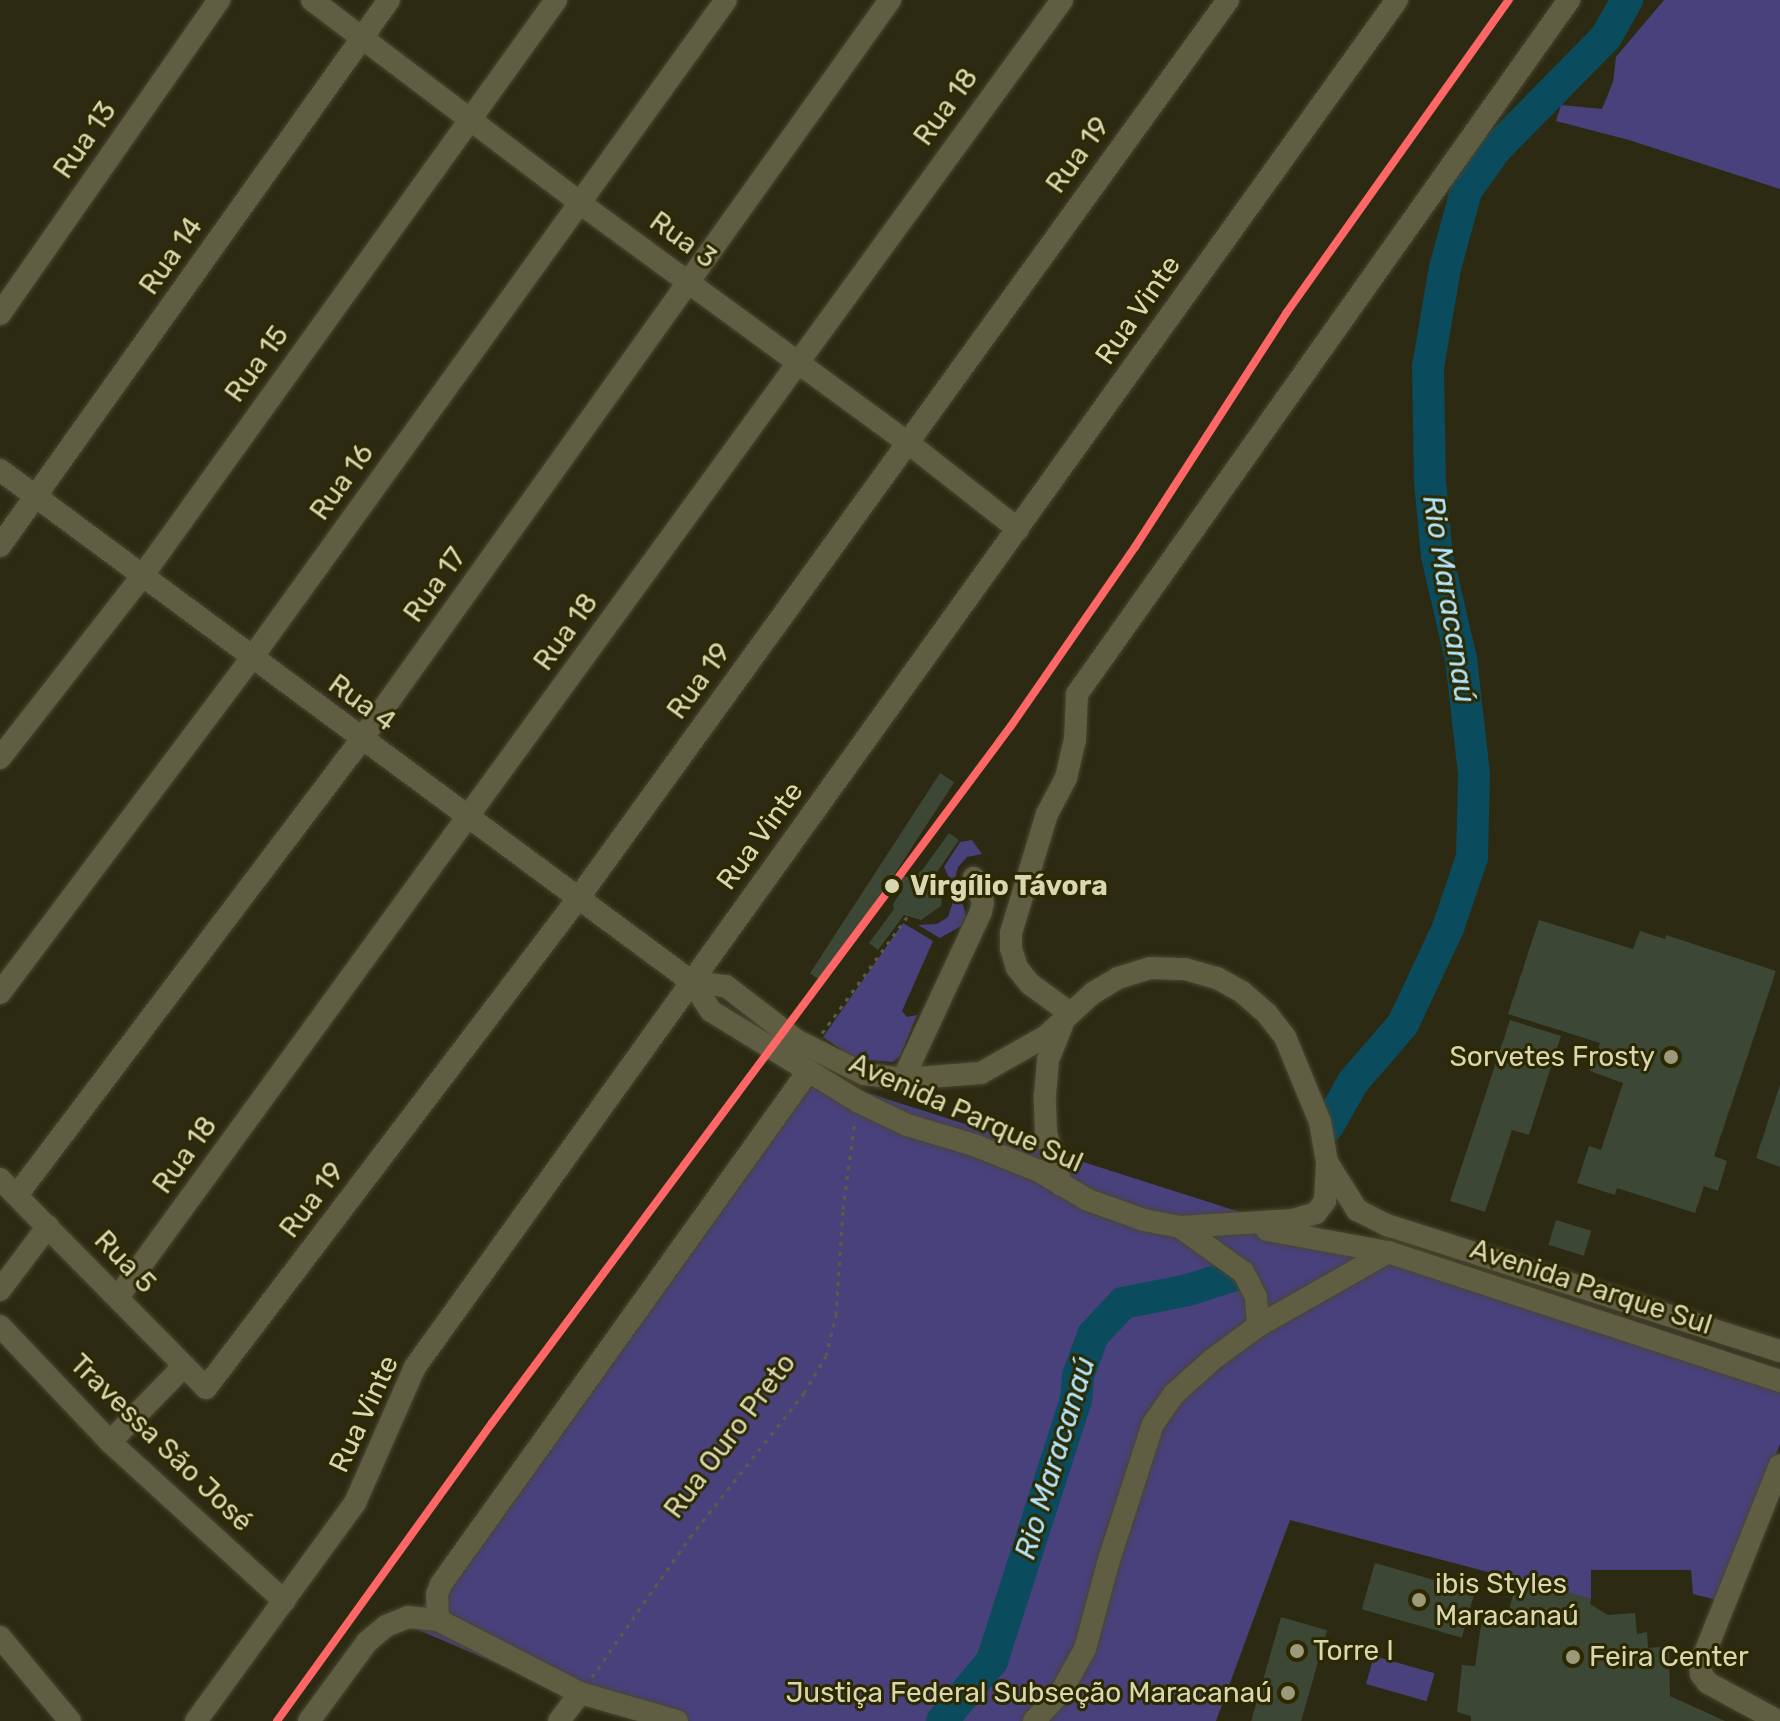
<!DOCTYPE html>
<html>
<head>
<meta charset="utf-8">
<style>
	body { margin:0 }
	#map { position:relative; width:1780px; height:1721px; overflow:hidden; background:#2c2a12; font-family:Rubik,sans-serif }
	div>[style] { position:absolute }
	.green>* { inset:0; background:#49417b; transform-origin:0 0 }
	.river>* { height:32px; margin:-16px; padding:0 16px; transform-origin:16px; border-radius:16px; background:#0a4b5d }
	.building>* { inset:0; background:#3d4736; transform-origin:0 0 }
	.path>* { height:3px; margin-top:-1.5px; transform-origin:0; background:repeating-linear-gradient(90deg,#5d5b43 0 4px,transparent 0 10px) }
	.roads { filter:drop-shadow(0 0 2px #484632) drop-shadow(0 0 2px #484632) }
	.minor>* { height:22px; margin:-11px; padding:0 11px; transform-origin:11px; border-radius:11px; background:#5f5e42 }
	.metro-1>* { height:8px; margin:-4px; padding:0 4px; transform-origin:4px; border-radius:4px; background:#f66 }
	.dots>* { width:22px; height:22px; translate:-50% -50%; box-sizing:border-box; border:4px solid #2c2900; border-radius:50% }
	span { translate:-50% -50%; white-space:nowrap; text-align:center; line-height:1.15; -webkit-text-stroke:6px #2c2900; paint-order:stroke }
	.street-label { font-size:28px; color:#d9d7b2 }
	.stop-label { font-size:28px; color:#d9d7b2; font-weight:700 }
	.left { translate:0 -50%; text-align:left }
	.poi-label { font-size:28px; color:#d9d7b2 }
	.right { translate:-100% -50%; text-align:right }
	.water-label { font-size:30px; color:#b2e5fb; font-style:italic }
</style>
</head>
<body>
<div id="map">
	<div class="green">
		<div style="clip-path:polygon(1664px 0,1780px 0,1780px 189px,1629px 140px,1556px 121px,1561px 105px,1602px 109px,1613px 82px,1616px 57px)"></div>
		<div style="clip-path:polygon(972px 840px,982px 854px,967px 857px,958px 867px,955px 879px,966px 915px,961px 926px,940px 938px,918px 925px,937px 924px,948px 917px,956px 892px,944px 867px,960px 842px)"></div>
		<div style="clip-path:polygon(903px 923px,933px 941px,902px 1011px,907px 1017px,917px 1015px,900px 1056px,893px 1062px,855px 1059px,823px 1037px)"></div>
		<div style="clip-path:polygon(813px 1069px,868px 1093px,1780px 1385px,1780px 1444px,1721px 1601px,1693px 1594px,1691px 1570px,1591px 1570px,1591px 1599px,1290px 1520px,1216px 1721px,655px 1721px,580px 1699px,409px 1626px)"></div>
		<div style="left:1374px;top:1656px;width:63px;height:29px;rotate:16deg"></div>
	</div>
	<div class="river">
		<div style="left:1328px;top:1126px;width:51px;rotate:-60.4deg"></div>
		<div style="left:1353px;top:1082px;width:77px;rotate:-49.2deg"></div>
		<div style="left:1403px;top:1024px;width:106px;rotate:-64.9deg"></div>
		<div style="left:1448px;top:928px;width:75px;rotate:-71.3deg"></div>
		<div style="left:1472px;top:857px;width:83px;rotate:-88.6deg"></div>
		<div style="left:1474px;top:774px;width:116px;rotate:-96.4deg"></div>
		<div style="left:1461px;top:659px;width:106px;rotate:-103.1deg"></div>
		<div style="left:1437px;top:556px;width:74px;rotate:-95.4deg"></div>
		<div style="left:1430px;top:482px;width:115px;rotate:-91deg"></div>
		<div style="left:1428px;top:367px;width:100px;rotate:-80.3deg"></div>
		<div style="left:1445px;top:268px;width:80px;rotate:-74.7deg"></div>
		<div style="left:1466px;top:191px;width:50px;rotate:-54.7deg"></div>
		<div style="left:1495px;top:150px;width:158px;rotate:-45.5deg"></div>
		<div style="left:1606px;top:37px;width:43px;rotate:-60.4deg"></div>
		<div style="left:942px;top:1721px;width:78px;rotate:-50.2deg"></div>
		<div style="left:992px;top:1661px;width:274px;rotate:-72.2deg"></div>
		<div style="left:1076px;top:1400px;width:24px;rotate:-85deg"></div>
		<div style="left:1078px;top:1376px;width:44px;rotate:-69.9deg"></div>
		<div style="left:1093px;top:1335px;width:44px;rotate:-46.8deg"></div>
		<div style="left:1123px;top:1303px;width:66px;rotate:-11.3deg"></div>
		<div style="left:1188px;top:1290px;width:52px;rotate:-17.7deg"></div>
	</div>
	<div class="building">
		<div style="left:940px;top:773px;width:17px;height:239px;rotate:33deg"></div>
		<div style="clip-path:polygon(949px 833px,959px 840px,935px 875px,943px 890px,941px 906px,921px 920px,904px 915px,878px 950px,869px 943px,894px 909px,893px 904px,901px 892px,893px 887px,903px 874px,911px 880px,923px 869px)"></div>
		<div style="clip-path:polygon(1539px 920px,1633px 949px,1640px 931px,1665px 939px,1666px 935px,1776px 971px,1714px 1156px,1727px 1161px,1718px 1191px,1704px 1186px,1695px 1213px,1617px 1188px,1615px 1195px,1577px 1183px,1589px 1146px,1601px 1150px,1623px 1083px,1590px 1071px,1600px 1043px,1508px 1014px)"></div>
		<div style="clip-path:polygon(1510px 1020px,1561px 1036px,1529px 1135px,1512px 1130px,1485px 1212px,1450px 1201px)"></div>
		<div style="clip-path:polygon(1780px 1085px,1780px 1167px,1756px 1158px)"></div>
		<div style="left:1556px;top:1220px;width:37px;height:26px;rotate:17deg"></div>
		<div style="left:1375px;top:1563px;width:104px;height:48px;rotate:16deg"></div>
		<div style="clip-path:polygon(1518px 1578px,1591px 1599px,1590px 1604px,1608px 1615px,1635px 1613px,1637px 1634px,1647px 1632px,1648px 1648px,1669px 1646px,1670px 1696px,1725px 1721px,1471px 1721px,1471px 1716px,1457px 1712px,1462px 1665px,1475px 1666px,1482px 1619px,1506px 1620px)"></div>
		<div style="left:1281px;top:1617px;width:48px;height:108px;rotate:16deg"></div>
	</div>
	<div class="path">
		<div style="left:822px;top:1033px;width:144px;rotate:-53.8deg"></div>
		<div style="left:592px;top:1677px;width:171px;rotate:-55deg"></div>
		<div style="left:690px;top:1537px;width:184px;rotate:-51.6deg"></div>
		<div style="left:804px;top:1393px;width:43px;rotate:-59.3deg"></div>
		<div style="left:826px;top:1356px;width:42px;rotate:-76.3deg"></div>
		<div style="left:836px;top:1315px;width:106px;rotate:-86.2deg"></div>
		<div style="left:843px;top:1209px;width:90px;rotate:-82.3deg"></div>
	</div>
	<div class="roads">
		<div class="minor">
			<div style="left:312px;top:0;width:336px;rotate:37.1deg"></div>
			<div style="left:580px;top:203px;width:405px;rotate:36.2deg"></div>
			<div style="left:907px;top:442px;width:141px;rotate:38.1deg"></div>
			<div style="left:0;top:314px;width:383px;rotate:-55.1deg"></div>
			<div style="left:0;top:470px;width:861px;rotate:36.5deg"></div>
			<div style="left:692px;top:982px;width:35px;rotate:57deg"></div>
			<div style="left:711px;top:1011px;width:174px;rotate:31.6deg"></div>
			<div style="left:859px;top:1102px;width:53px;rotate:25.6deg"></div>
			<div style="left:907px;top:1125px;width:70px;rotate:16.6deg"></div>
			<div style="left:974px;top:1145px;width:70px;rotate:21.8deg"></div>
			<div style="left:1039px;top:1171px;width:57px;rotate:30.6deg"></div>
			<div style="left:1088px;top:1200px;width:59px;rotate:19.7deg"></div>
			<div style="left:1144px;top:1220px;width:37px;rotate:11deg"></div>
			<div style="left:1180px;top:1227px;width:113px;rotate:-3.5deg"></div>
			<div style="left:1293px;top:1220px;width:24px;rotate:-17deg"></div>
			<div style="left:1316px;top:1213px;width:15px;rotate:-53deg"></div>
			<div style="left:1325px;top:1201px;width:39px;rotate:-87deg"></div>
			<div style="left:0;top:546px;width:670px;rotate:-54.53deg"></div>
			<div style="left:0;top:758px;width:232px;rotate:-52deg"></div>
			<div style="left:143px;top:575px;width:708px;rotate:-54.31deg"></div>
			<div style="left:692px;top:982px;width:34px;rotate:7deg"></div>
			<div style="left:726px;top:986px;width:88px;rotate:37.6deg"></div>
			<div style="left:796px;top:1040px;width:76px;rotate:26.6deg"></div>
			<div style="left:864px;top:1074px;width:39px;rotate:7deg"></div>
			<div style="left:903px;top:1079px;width:78px;rotate:-4.4deg"></div>
			<div style="left:981px;top:1073px;width:75px;rotate:-29.6deg"></div>
			<div style="left:1046px;top:1036px;width:64px;rotate:-42.5deg"></div>
			<div style="left:1093px;top:993px;width:29px;rotate:-31deg"></div>
			<div style="left:1118px;top:978px;width:34px;rotate:-17deg"></div>
			<div style="left:1150px;top:968px;width:35px;rotate:2deg"></div>
			<div style="left:1185px;top:969px;width:33px;rotate:16deg"></div>
			<div style="left:1217px;top:978px;width:29px;rotate:29deg"></div>
			<div style="left:1242px;top:992px;width:33px;rotate:41deg"></div>
			<div style="left:1267px;top:1014px;width:29px;rotate:52deg"></div>
			<div style="left:1285px;top:1037px;width:92px;rotate:67.6deg"></div>
			<div style="left:1320px;top:1122px;width:41px;rotate:80.1deg"></div>
			<div style="left:1327px;top:1162px;width:57px;rotate:58deg"></div>
			<div style="left:1357px;top:1210px;width:34px;rotate:27deg"></div>
			<div style="left:1387px;top:1225px;width:413px;rotate:17.8deg"></div>
			<div style="left:0;top:993px;width:418px;rotate:-53.1deg"></div>
			<div style="left:251px;top:659px;width:812px;rotate:-54.22deg"></div>
			<div style="left:1070px;top:1013px;width:49px;rotate:-144.1deg"></div>
			<div style="left:1030px;top:984px;width:21px;rotate:-129deg"></div>
			<div style="left:1017px;top:968px;width:21px;rotate:-107deg"></div>
			<div style="left:1011px;top:948px;width:15px;rotate:-90deg"></div>
			<div style="left:1011px;top:933px;width:124px;rotate:-73.2deg"></div>
			<div style="left:1047px;top:814px;width:41px;rotate:-62.2deg"></div>
			<div style="left:1066px;top:778px;width:39px;rotate:-77deg"></div>
			<div style="left:1075px;top:740px;width:46px;rotate:-87.5deg"></div>
			<div style="left:1077px;top:694px;width:851px;rotate:-54.67deg"></div>
			<div style="left:903px;top:1079px;width:184px;rotate:-65deg"></div>
			<div style="left:981px;top:912px;width:10px;rotate:-79deg"></div>
			<div style="left:983px;top:902px;width:26px;rotate:-111deg"></div>
			<div style="left:0;top:1179px;width:293px;rotate:45.4deg"></div>
			<div style="left:206px;top:1388px;width:613px;rotate:-52.76deg"></div>
			<div style="left:577px;top:900px;width:1111px;rotate:-54.12deg"></div>
			<div style="left:1061px;top:1185px;width:54px;rotate:-106.1deg"></div>
			<div style="left:1046px;top:1133px;width:38px;rotate:-92deg"></div>
			<div style="left:1045px;top:1095px;width:35px;rotate:-85deg"></div>
			<div style="left:1048px;top:1060px;width:38px;rotate:-68deg"></div>
			<div style="left:17px;top:1195px;width:570px;rotate:-52.91deg"></div>
			<div style="left:361px;top:740px;width:910px;rotate:-54.44deg"></div>
			<div style="left:1267px;top:1230px;width:123px;rotate:10.3deg"></div>
			<div style="left:1388px;top:1252px;width:413px;rotate:18.2deg"></div>
			<div style="left:0;top:1290px;width:80px;rotate:-53.1deg"></div>
			<div style="left:118px;top:1297px;width:1604px;rotate:-53.95deg"></div>
			<div style="left:0;top:1326px;width:160px;rotate:46.5deg"></div>
			<div style="left:110px;top:1442px;width:236px;rotate:42.4deg"></div>
			<div style="left:1258px;top:1326px;width:150px;rotate:-29.6deg"></div>
			<div style="left:110px;top:1442px;width:106px;rotate:-45.8deg"></div>
			<div style="left:438px;top:1620px;width:26px;rotate:-92deg"></div>
			<div style="left:437px;top:1594px;width:11px;rotate:-68deg"></div>
			<div style="left:441px;top:1584px;width:629px;rotate:-54.39deg"></div>
			<div style="left:0;top:1637px;width:109px;rotate:50.2deg"></div>
			<div style="left:196px;top:1721px;width:270px;rotate:-53.9deg"></div>
			<div style="left:355px;top:1503px;width:149px;rotate:-66.2deg"></div>
			<div style="left:415px;top:1367px;width:1683px;rotate:-54.31deg"></div>
			<div style="left:309px;top:1721px;width:98px;rotate:-53.7deg"></div>
			<div style="left:367px;top:1642px;width:25px;rotate:-40deg"></div>
			<div style="left:386px;top:1626px;width:24px;rotate:-22deg"></div>
			<div style="left:408px;top:1617px;width:30px;rotate:6deg"></div>
			<div style="left:438px;top:1620px;width:160px;rotate:27.2deg"></div>
			<div style="left:580px;top:1693px;width:101px;rotate:16.1deg"></div>
			<div style="left:559px;top:1721px;width:35px;rotate:-53deg"></div>
			<div style="left:1034px;top:1721px;width:40px;rotate:-47deg"></div>
			<div style="left:1061px;top:1692px;width:49px;rotate:-60.8deg"></div>
			<div style="left:1085px;top:1649px;width:89px;rotate:-75deg"></div>
			<div style="left:1108px;top:1563px;width:146px;rotate:-72.1deg"></div>
			<div style="left:1153px;top:1424px;width:37px;rotate:-55deg"></div>
			<div style="left:1174px;top:1394px;width:52px;rotate:-41.9deg"></div>
			<div style="left:1213px;top:1359px;width:56px;rotate:-36.3deg"></div>
			<div style="left:1258px;top:1326px;width:29px;rotate:-94deg"></div>
			<div style="left:1256px;top:1297px;width:28px;rotate:-117deg"></div>
			<div style="left:1243px;top:1272px;width:77px;rotate:-144.5deg"></div>
			<div style="left:1778px;top:1721px;width:80px;rotate:-151.5deg"></div>
			<div style="left:1708px;top:1683px;width:11px;rotate:-128deg"></div>
			<div style="left:1701px;top:1674px;width:9px;rotate:-96deg"></div>
			<div style="left:1700px;top:1665px;width:215px;rotate:-68.2deg"></div>
		</div>
	</div>
	<div class="metro-1">
		<div style="left:277px;top:1721px;width:367px;rotate:-54.2deg"></div>
		<div style="left:492px;top:1423px;width:869px;rotate:-53.33deg"></div>
		<div style="left:1011px;top:726px;width:218px;rotate:-55.3deg"></div>
		<div style="left:1135px;top:547px;width:280px;rotate:-57.1deg"></div>
		<div style="left:1287px;top:312px;width:383px;rotate:-54.6deg"></div>
	</div>
	<div class="dots">
		<div style="left:892px;top:886px;background:#d9d7b2"></div>
		<div style="left:1671px;top:1057px;background:#9c9a7a"></div>
		<div style="left:1419px;top:1600px;background:#9c9a7a"></div>
		<div style="left:1297px;top:1651px;background:#9c9a7a"></div>
		<div style="left:1573px;top:1657px;background:#9c9a7a"></div>
		<div style="left:1288px;top:1693px;background:#9c9a7a"></div>
	</div>
	<div class="street-label">
		<span style="left:946px;top:107px;rotate:-54deg">Rua 18</span>
		<span style="left:85px;top:140px;rotate:-55deg">Rua 13</span>
		<span style="left:1078px;top:155px;rotate:-54deg">Rua 19</span>
		<span style="left:683px;top:240px;rotate:36deg">Rua 3</span>
		<span style="left:171px;top:256px;rotate:-55deg">Rua 14</span>
		<span style="left:1138px;top:310px;rotate:-55deg">Rua Vinte</span>
		<span style="left:257px;top:364px;rotate:-54deg">Rua 15</span>
		<span style="left:342px;top:482px;rotate:-54deg">Rua 16</span>
		<span style="left:435px;top:585px;rotate:-54deg">Rua 17</span>
		<span style="left:566px;top:632px;rotate:-54deg">Rua 18</span>
		<span style="left:699px;top:681px;rotate:-54deg">Rua 19</span>
		<span style="left:362px;top:703px;rotate:36deg">Rua 4</span>
		<span style="left:760px;top:836px;rotate:-54deg">Rua Vinte</span>
		<span style="left:966px;top:1113px;rotate:24deg">Avenida Parque Sul</span>
		<span style="left:185px;top:1155px;rotate:-54deg">Rua 18</span>
		<span style="left:312px;top:1200px;rotate:-53deg">Rua 19</span>
		<span style="left:125px;top:1262px;rotate:46deg">Rua 5</span>
		<span style="left:1591px;top:1287px;rotate:18deg">Avenida Parque Sul</span>
		<span style="left:364px;top:1414px;rotate:-65deg">Rua Vinte</span>
		<span style="left:730px;top:1436px;rotate:-53deg">Rua Ouro Preto</span>
		<span style="left:161px;top:1443px;rotate:44deg">Travessa São José</span>
	</div>
	<div class="stop-label">
		<span class="left" style="left:910px;top:886px">Virgílio Távora</span>
	</div>
	<div class="poi-label">
		<span class="right" style="left:1655px;top:1057px">Sorvetes Frosty</span>
		<span class="left" style="left:1435px;top:1600px">ibis Styles<br>Maracanaú</span>
		<span class="left" style="left:1313px;top:1651px">Torre I</span>
		<span class="left" style="left:1589px;top:1657px">Feira Center</span>
		<span class="right" style="left:1272px;top:1693px">Justiça Federal Subseção Maracanaú</span>
	</div>
	<div class="water-label">
		<span style="left:1449px;top:599px;rotate:81deg">Rio Maracanaú</span>
		<span style="left:1055px;top:1458px;rotate:-73deg">Rio Maracanaú</span>
	</div>
</div>
</body>
</html>
